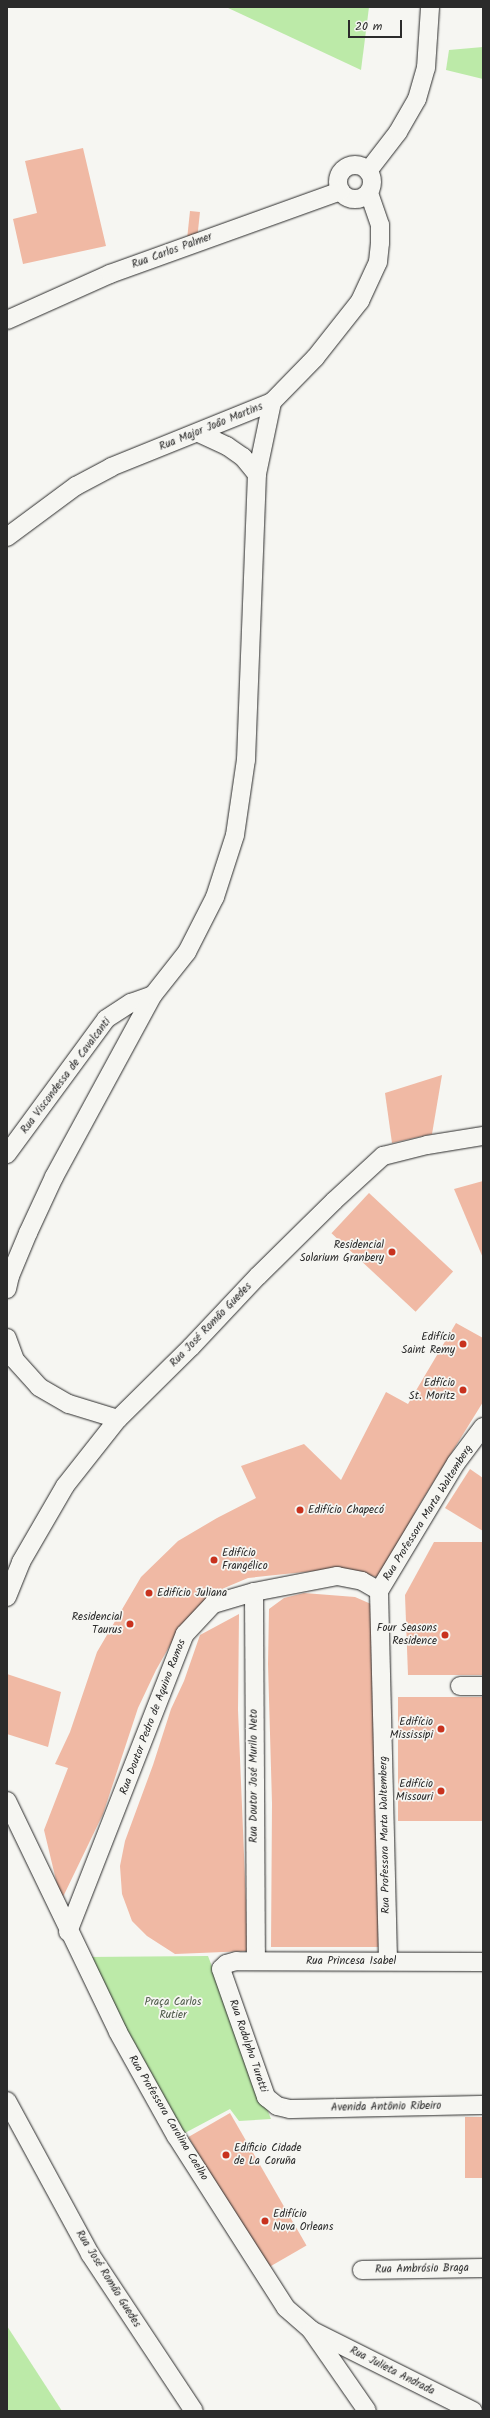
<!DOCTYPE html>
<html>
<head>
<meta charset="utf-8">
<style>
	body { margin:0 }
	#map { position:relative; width:490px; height:2418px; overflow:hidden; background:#f6f6f2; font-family:Kalam,sans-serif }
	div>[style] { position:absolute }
	.green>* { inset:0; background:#bceaa8 }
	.building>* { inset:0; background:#f0b9a4; transform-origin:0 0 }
	.roads { filter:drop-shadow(0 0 1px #2b2b2b) drop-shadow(0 0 1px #2b2b2b) }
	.minor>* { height:18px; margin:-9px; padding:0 9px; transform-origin:9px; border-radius:9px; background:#f6f6f2 }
	.minor>.ring { margin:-9px; padding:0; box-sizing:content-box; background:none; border:18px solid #f6f6f2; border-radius:50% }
	.dots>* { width:11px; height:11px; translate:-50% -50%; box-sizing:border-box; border:2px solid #f6f6f2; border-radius:50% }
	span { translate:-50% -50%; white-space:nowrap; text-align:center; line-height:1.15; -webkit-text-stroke:3.5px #f6f6f2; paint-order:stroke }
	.street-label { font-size:11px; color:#2b2b2b }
	.poi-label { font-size:11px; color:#2b2b2b }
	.right { translate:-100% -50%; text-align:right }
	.left { translate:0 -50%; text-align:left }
	.park-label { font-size:11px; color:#4f5b4a }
	.frame { position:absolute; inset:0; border:8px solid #2b2b2b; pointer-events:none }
	.scale { position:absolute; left:348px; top:20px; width:54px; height:18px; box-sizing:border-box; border:2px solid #2b2b2b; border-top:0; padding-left:5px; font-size:12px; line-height:14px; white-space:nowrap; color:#2b2b2b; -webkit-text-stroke:3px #f6f6f2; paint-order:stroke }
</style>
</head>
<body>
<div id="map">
	<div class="green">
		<div style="clip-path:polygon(226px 7px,369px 7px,361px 70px)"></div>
		<div style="clip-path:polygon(483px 47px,483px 79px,446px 70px,449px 50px)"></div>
		<div style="clip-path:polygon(208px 1956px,271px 2119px,239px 2121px,230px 2109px,183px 2134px,85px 1957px)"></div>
		<div style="clip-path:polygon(7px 2326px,62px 2411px,7px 2411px)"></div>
	</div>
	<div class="building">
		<div style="clip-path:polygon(83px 148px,106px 246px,23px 264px,13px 219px,37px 213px,25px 161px)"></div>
		<div style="left:190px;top:211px;width:10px;height:26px;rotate:6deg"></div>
		<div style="clip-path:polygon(442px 1075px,432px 1134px,392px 1143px,385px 1093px)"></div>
		<div style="clip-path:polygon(483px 1181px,483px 1258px,454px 1189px)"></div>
		<div style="left:369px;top:1193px;width:115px;height:55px;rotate:43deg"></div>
		<div style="clip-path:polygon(456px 1323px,483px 1338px,483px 1402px,418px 1507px,382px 1578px,335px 1569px,285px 1574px,248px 1578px,210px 1594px,173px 1640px,156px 1670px,138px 1708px,103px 1814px,61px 1901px,44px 1830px,68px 1768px,55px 1764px,70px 1732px,97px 1652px,141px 1577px,178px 1541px,217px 1518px,256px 1498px,241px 1466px,304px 1444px,341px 1480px,386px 1392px,408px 1404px)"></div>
		<div style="clip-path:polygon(470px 1469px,483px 1478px,483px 1531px,445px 1508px)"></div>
		<div style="clip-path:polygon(434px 1542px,483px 1542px,483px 1675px,408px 1675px,405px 1595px)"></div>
		<div style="clip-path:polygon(304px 1593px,355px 1597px,371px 1604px,382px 1947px,271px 1947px,272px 1803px,268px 1664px,269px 1609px,284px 1598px)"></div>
		<div style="clip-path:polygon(239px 1614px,238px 1710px,248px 1951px,175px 1954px,147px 1936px,132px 1921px,122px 1894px,120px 1866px,125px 1841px,153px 1765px,171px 1709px,184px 1681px,200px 1635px)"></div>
		<div style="clip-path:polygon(7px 1674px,61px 1692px,48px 1747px,7px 1734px)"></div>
		<div style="left:483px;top:1697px;width:124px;height:85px;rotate:90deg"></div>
		<div style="left:230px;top:2113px;width:153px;height:48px;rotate:60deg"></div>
		<div style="left:465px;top:2117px;width:18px;height:61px"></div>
	</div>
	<div class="roads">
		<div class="minor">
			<div class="ring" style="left:338px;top:165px;width:16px;height:16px"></div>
			<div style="left:368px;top:171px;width:49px;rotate:-52.4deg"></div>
			<div style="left:398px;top:132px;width:38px;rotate:-60deg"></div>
			<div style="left:417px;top:99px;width:32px;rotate:-74deg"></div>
			<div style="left:426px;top:68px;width:61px;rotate:-86.2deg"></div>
			<div style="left:7px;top:320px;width:113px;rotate:-24.1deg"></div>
			<div style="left:110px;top:274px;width:245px;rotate:-19.8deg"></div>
			<div style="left:199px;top:433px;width:31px;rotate:25deg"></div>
			<div style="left:227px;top:446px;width:19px;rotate:35deg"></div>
			<div style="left:243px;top:457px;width:22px;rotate:51deg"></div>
			<div style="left:7px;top:537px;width:86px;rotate:-36.5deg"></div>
			<div style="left:76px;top:486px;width:40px;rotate:-28deg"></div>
			<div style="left:111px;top:467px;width:174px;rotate:-22deg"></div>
			<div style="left:272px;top:402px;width:62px;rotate:-45.7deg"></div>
			<div style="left:315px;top:358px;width:73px;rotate:-51.7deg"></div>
			<div style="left:360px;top:301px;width:43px;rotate:-65.2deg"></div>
			<div style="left:378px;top:262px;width:19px;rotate:-84deg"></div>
			<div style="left:380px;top:243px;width:18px;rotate:-90deg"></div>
			<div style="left:380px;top:225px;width:34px;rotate:-109deg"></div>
			<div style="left:7px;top:1154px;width:167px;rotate:-53.7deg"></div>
			<div style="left:106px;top:1019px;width:30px;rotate:-33deg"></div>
			<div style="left:131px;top:1003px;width:23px;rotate:-20deg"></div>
			<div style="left:7px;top:1289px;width:13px;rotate:-77deg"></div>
			<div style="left:10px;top:1276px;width:47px;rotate:-67.3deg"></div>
			<div style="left:28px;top:1233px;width:62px;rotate:-65.1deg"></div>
			<div style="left:54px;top:1177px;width:207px;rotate:-61.5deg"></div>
			<div style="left:153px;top:995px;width:55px;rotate:-51.7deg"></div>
			<div style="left:187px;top:952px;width:62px;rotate:-63deg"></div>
			<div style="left:215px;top:897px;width:65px;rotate:-72.1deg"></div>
			<div style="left:235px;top:835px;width:76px;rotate:-81.7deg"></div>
			<div style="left:246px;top:760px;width:286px;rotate:-87.8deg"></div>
			<div style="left:257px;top:474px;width:74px;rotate:-78.2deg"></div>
			<div style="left:7px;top:1338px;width:23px;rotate:70deg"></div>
			<div style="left:15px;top:1360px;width:36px;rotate:48deg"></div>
			<div style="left:39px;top:1387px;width:34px;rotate:30deg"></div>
			<div style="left:69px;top:1404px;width:51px;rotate:17deg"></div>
			<div style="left:254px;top:1592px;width:369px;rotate:89.7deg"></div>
			<div style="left:7px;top:1597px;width:38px;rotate:-68deg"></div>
			<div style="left:21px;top:1562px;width:88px;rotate:-59.9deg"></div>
			<div style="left:65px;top:1486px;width:85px;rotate:-51.7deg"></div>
			<div style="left:118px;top:1419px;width:103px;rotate:-44.6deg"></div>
			<div style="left:191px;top:1347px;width:98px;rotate:-46.7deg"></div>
			<div style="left:258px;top:1276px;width:107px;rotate:-44.6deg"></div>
			<div style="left:334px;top:1201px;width:67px;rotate:-42.6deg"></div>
			<div style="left:383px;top:1156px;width:45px;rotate:-14deg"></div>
			<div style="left:427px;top:1145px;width:57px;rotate:-9.1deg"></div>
			<div style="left:460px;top:1686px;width:23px"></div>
			<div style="left:7px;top:1801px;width:256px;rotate:64.3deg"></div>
			<div style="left:118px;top:2032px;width:119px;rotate:60.9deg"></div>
			<div style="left:176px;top:2136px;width:204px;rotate:57.4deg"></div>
			<div style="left:286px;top:2308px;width:33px;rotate:41deg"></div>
			<div style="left:311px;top:2330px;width:98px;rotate:55.3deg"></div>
			<div style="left:68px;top:1932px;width:320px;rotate:-68.6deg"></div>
			<div style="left:185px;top:1634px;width:41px;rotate:-47deg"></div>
			<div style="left:213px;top:1604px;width:43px;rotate:-16.3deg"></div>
			<div style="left:254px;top:1592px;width:85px;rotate:-10.9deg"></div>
			<div style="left:337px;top:1576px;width:25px;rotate:11deg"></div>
			<div style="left:362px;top:1581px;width:20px;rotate:30deg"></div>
			<div style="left:388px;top:1960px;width:369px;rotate:-91.4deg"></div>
			<div style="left:379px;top:1591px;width:149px;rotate:-59deg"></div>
			<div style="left:456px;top:1463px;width:45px;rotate:-53.1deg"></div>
			<div style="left:483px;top:1962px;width:247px;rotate:-179.8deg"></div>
			<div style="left:236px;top:1961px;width:10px;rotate:163deg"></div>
			<div style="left:226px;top:1964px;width:7px;rotate:135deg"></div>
			<div style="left:221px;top:1969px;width:136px;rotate:70.6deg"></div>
			<div style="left:266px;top:2097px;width:14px;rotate:39deg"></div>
			<div style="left:277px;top:2106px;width:13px;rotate:13deg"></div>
			<div style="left:290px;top:2109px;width:193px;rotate:-1.2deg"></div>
			<div style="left:7px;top:2101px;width:174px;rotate:61.5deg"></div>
			<div style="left:90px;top:2254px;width:188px;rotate:56.5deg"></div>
			<div style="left:362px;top:2270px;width:121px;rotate:-0.9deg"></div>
			<div style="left:313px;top:2331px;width:179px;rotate:26.6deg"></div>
		</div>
	</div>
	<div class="dots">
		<div style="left:392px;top:1252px;background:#c8321e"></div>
		<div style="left:463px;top:1344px;background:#c8321e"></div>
		<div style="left:463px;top:1390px;background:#c8321e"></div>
		<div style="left:300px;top:1510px;background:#c8321e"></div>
		<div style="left:214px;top:1560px;background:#c8321e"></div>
		<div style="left:149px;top:1593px;background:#c8321e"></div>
		<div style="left:130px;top:1624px;background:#c8321e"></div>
		<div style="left:445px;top:1635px;background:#c8321e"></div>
		<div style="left:441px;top:1729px;background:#c8321e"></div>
		<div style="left:441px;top:1791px;background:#c8321e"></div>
		<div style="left:226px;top:2155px;background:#c8321e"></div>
		<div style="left:265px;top:2221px;background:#c8321e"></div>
	</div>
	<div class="street-label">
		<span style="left:172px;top:251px;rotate:-20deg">Rua Carlos Palmer</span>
		<span style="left:211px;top:427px;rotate:-22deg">Rua Major João Martins</span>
		<span style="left:66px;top:1076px;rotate:-53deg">Rua Viscondessa de Cavalcanti</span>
		<span style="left:211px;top:1325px;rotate:-46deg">Rua José Romão Guedes</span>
		<span style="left:428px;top:1513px;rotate:-58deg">Rua Professora Marta Waltemberg</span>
		<span style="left:153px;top:1717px;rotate:-69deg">Rua Doutor Pedro de Aquino Ramos</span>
		<span style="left:254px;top:1776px;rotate:-90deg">Rua Doutor José Murilo Neto</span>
		<span style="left:385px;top:1835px;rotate:-91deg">Rua Professora Marta Waltemberg</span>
		<span style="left:351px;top:1961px">Rua Princesa Isabel</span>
		<span style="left:248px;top:2046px;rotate:71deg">Rua Rodolpho Turatti</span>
		<span style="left:386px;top:2107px;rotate:-1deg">Avenida Antônio Ribeiro</span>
		<span style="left:168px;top:2118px;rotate:59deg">Rua Professora Carolina Coelho</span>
		<span style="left:422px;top:2269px;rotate:-1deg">Rua Ambrósio Braga</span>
		<span style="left:108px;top:2279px;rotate:58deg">Rua José Romão Guedes</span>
		<span style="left:392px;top:2371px;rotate:27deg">Rua Julieta Andrada</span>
	</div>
	<div class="poi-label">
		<span class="right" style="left:384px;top:1252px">Residencial<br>Solarium Granbery</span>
		<span class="right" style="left:455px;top:1344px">Edifício<br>Saint Remy</span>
		<span class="right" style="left:455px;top:1390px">Edfício<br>St. Moritz</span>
		<span class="left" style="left:308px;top:1510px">Edifício Chapecó</span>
		<span class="left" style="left:222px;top:1560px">Edifício<br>Frangélico</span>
		<span class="left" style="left:157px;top:1593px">Edifício Juliana</span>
		<span class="right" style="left:122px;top:1624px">Residencial<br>Taurus</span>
		<span class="right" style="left:437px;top:1635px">Four Seasons<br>Residence</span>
		<span class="right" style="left:433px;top:1729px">Edifício<br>Mississipi</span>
		<span class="right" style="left:433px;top:1791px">Edifício<br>Missouri</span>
		<span class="left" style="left:234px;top:2155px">Edíficio Cidade<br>de La Coruña</span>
		<span class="left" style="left:273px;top:2221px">Edifício<br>Nova Orleans</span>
	</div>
	<div class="park-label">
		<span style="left:173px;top:2009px">Praça Carlos<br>Rutier</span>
	</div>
	<div class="frame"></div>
	<div class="scale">20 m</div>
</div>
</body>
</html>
